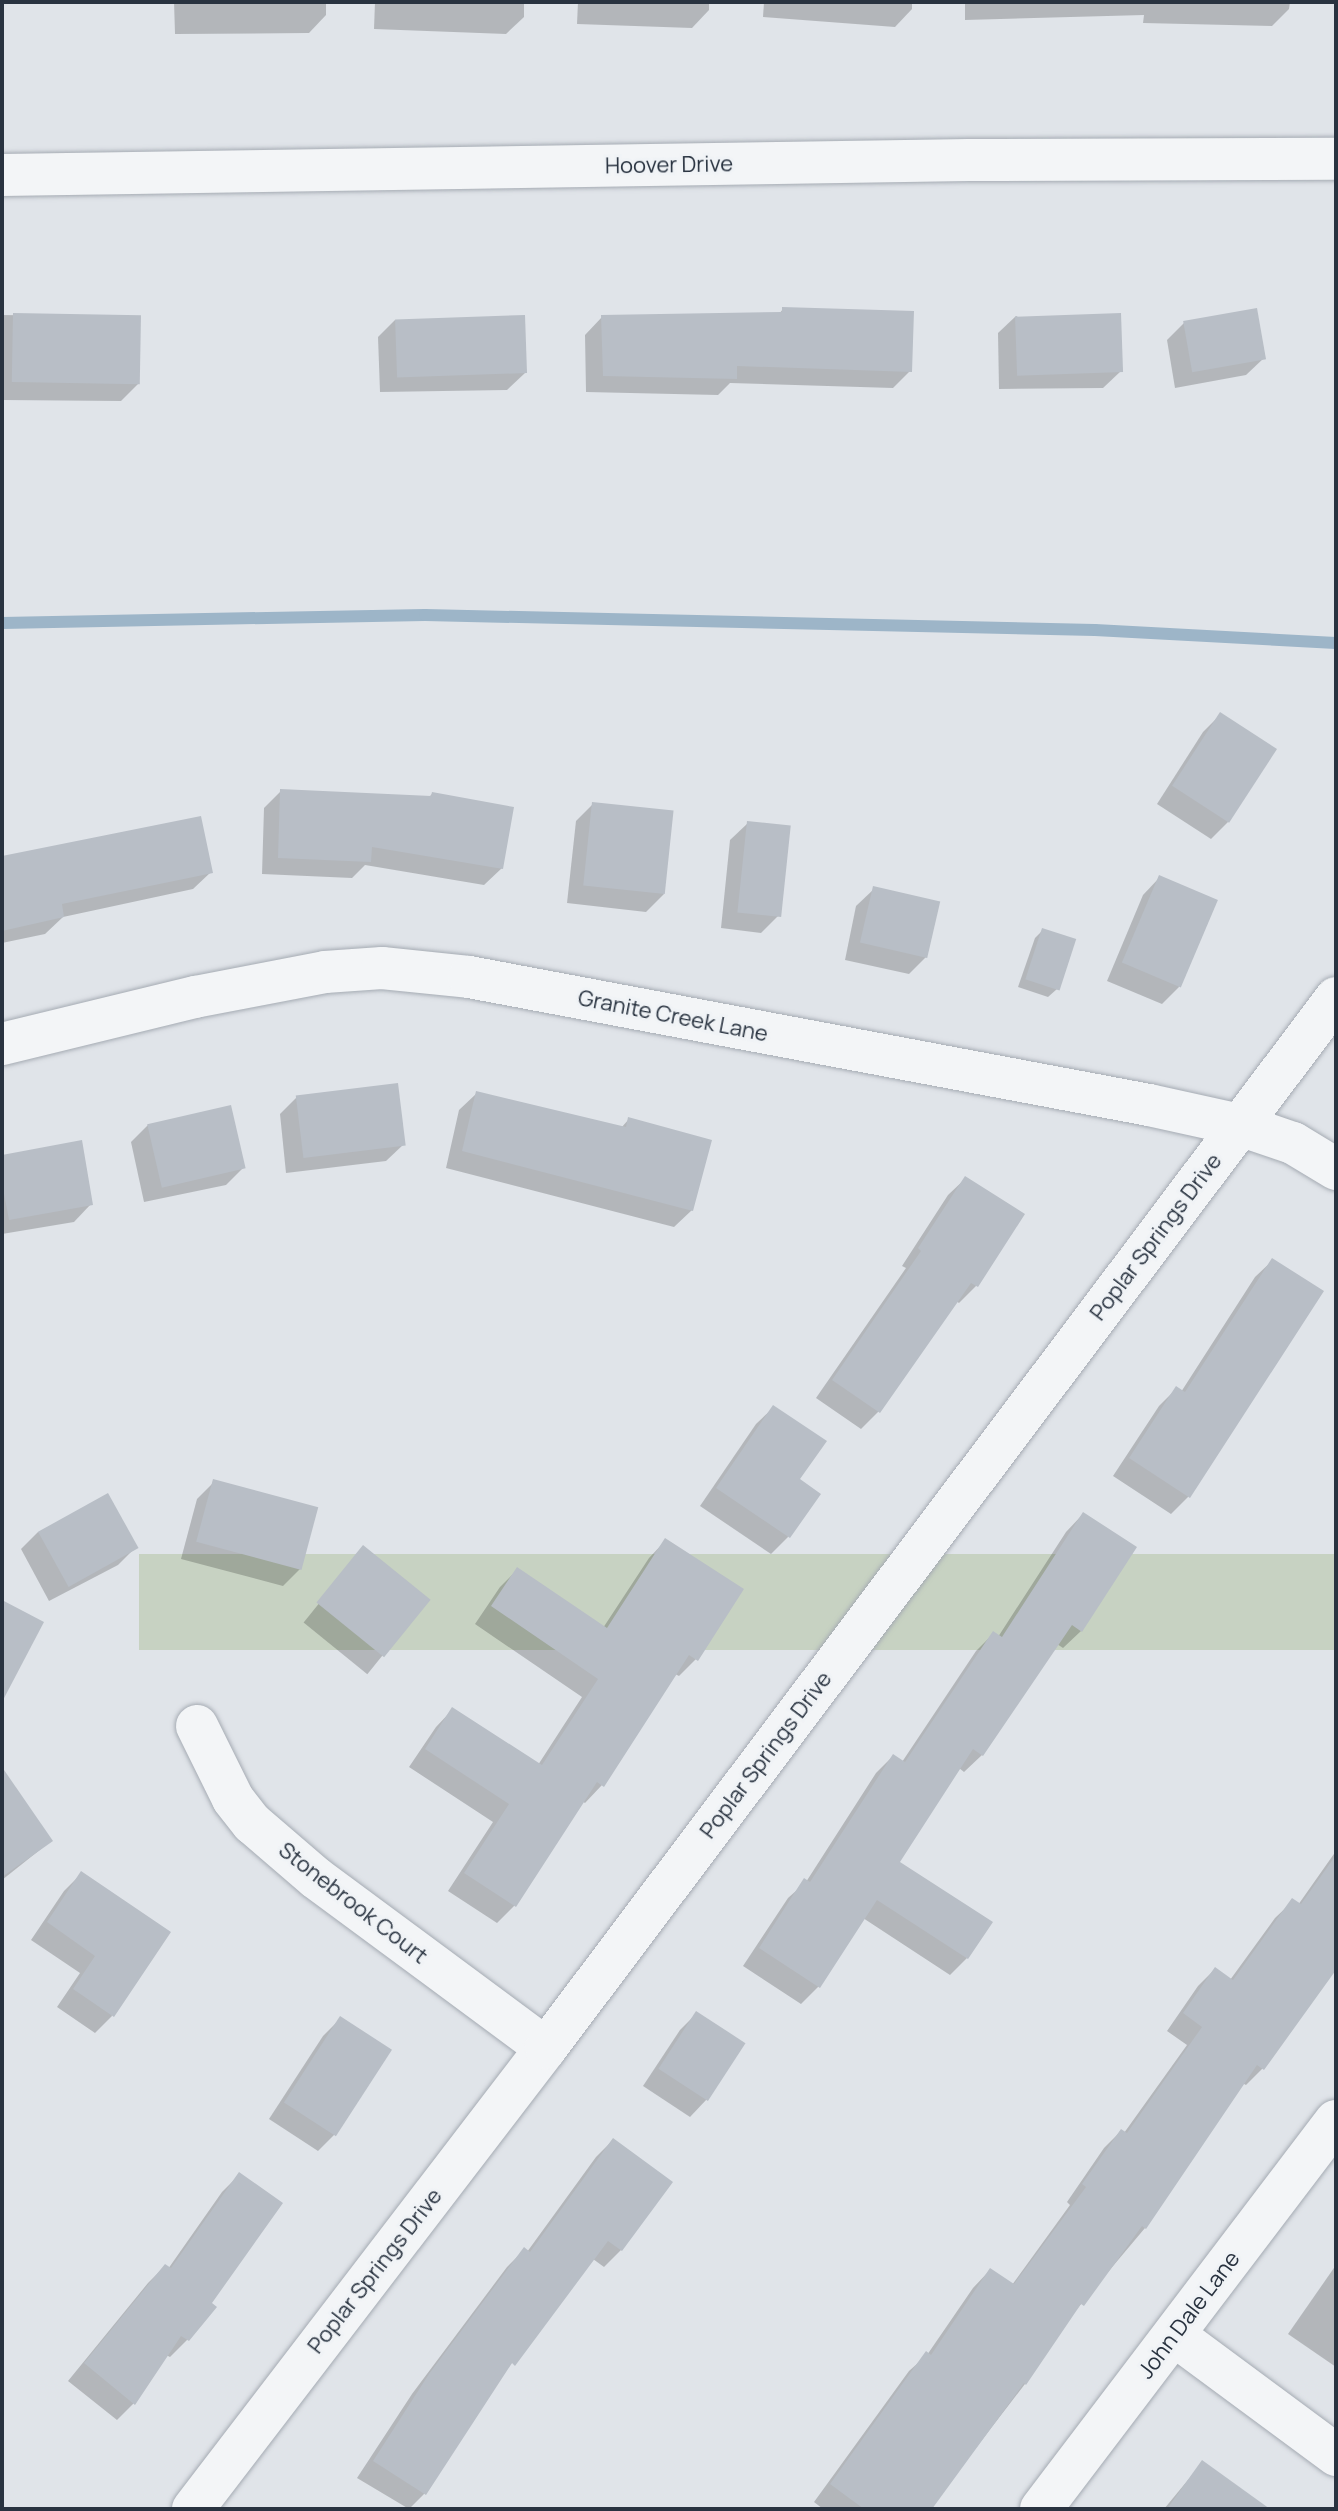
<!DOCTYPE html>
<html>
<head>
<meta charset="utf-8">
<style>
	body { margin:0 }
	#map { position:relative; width:1338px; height:2511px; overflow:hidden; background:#e0e4e9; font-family:Manrope,sans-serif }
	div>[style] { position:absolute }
	.green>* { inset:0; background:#c7d2c2; transform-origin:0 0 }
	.shadow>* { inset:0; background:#0003; transform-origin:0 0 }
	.stream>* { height:12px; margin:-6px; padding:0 6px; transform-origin:6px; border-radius:6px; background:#9db5c8 }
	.building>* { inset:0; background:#b8bec6; transform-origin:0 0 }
	.roads { filter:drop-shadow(0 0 2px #a5abb3) drop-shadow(0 0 2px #a5abb3) }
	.street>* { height:42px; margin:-21px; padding:0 21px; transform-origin:21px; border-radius:21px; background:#f3f5f7 }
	span { translate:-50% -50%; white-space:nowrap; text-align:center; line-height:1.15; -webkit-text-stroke:6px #f0f3f6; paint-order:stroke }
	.street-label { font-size:22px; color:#293340 }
	.frame { position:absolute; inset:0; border:4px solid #293340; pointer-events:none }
</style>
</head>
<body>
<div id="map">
	<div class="green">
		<div style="left:1336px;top:1554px;width:96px;height:1197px;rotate:90deg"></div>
	</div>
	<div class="shadow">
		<div style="clip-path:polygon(174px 2px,326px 2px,326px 15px,309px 33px,175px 34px)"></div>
		<div style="clip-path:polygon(375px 2px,524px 2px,524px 17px,506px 34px,374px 29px)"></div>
		<div style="clip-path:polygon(578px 2px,709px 2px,709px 10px,692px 28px,577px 24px)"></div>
		<div style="clip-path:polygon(764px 2px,912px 2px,912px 9px,895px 27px,763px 17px)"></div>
		<div style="clip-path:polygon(965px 2px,1290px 2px,1289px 9px,1272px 26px,1143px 23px,1144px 15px,965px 20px)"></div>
		<div style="clip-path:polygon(783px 309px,910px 371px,893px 388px,730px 383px,718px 395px,586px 392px,585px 335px,602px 317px,779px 314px)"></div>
		<div style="clip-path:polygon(2px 315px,139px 317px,138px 384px,121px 401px,2px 400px)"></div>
		<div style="clip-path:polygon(1016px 316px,1121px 371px,1103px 388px,999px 389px,998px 333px)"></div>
		<div style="clip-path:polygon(395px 320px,525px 373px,507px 390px,380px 392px,378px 337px)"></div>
		<div style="clip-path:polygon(1184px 323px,1264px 358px,1246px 375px,1175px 388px,1167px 340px)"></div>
		<div style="clip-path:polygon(1220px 715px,1228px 822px,1211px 839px,1157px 804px,1203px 732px)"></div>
		<div style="clip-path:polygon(281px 791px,429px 797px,432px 794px,502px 868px,484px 885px,365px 865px,352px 878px,262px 874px,264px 808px)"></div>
		<div style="clip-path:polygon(593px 804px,664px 894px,646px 912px,567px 903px,576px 821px)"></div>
		<div style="clip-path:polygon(748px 823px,779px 915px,761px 933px,721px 928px,730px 840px)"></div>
		<div style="clip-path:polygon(2px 859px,211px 872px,193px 889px,63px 917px,45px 934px,2px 943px)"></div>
		<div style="clip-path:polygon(1160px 877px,1179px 987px,1162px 1004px,1107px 981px,1143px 895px)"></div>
		<div style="clip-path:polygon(874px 889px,926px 957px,909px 974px,845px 960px,856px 906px)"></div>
		<div style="clip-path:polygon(1043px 930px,1057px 989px,1048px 997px,1018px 987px,1035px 938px)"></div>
		<div style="clip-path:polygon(477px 1093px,621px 1128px,629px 1119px,692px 1210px,674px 1227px,446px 1168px,459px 1110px)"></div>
		<div style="clip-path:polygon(297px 1097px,404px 1144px,386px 1161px,286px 1173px,280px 1114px)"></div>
		<div style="clip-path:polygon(148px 1125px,243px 1168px,226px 1185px,144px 1202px,131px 1142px)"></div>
		<div style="clip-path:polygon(2px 1157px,91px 1204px,74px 1222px,2px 1234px)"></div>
		<div style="clip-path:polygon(966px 1178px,976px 1286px,959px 1303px,956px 1301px,878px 1412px,861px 1429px,816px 1398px,906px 1268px,902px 1266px,948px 1195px)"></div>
		<div style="clip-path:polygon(1273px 1260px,1188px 1497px,1171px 1514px,1113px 1476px,1159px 1406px,1176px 1389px,1181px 1392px,1255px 1277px)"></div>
		<div style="clip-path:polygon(774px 1407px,788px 1537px,771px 1554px,700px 1506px,756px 1424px)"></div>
		<div style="clip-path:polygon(214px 1482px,300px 1569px,283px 1586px,181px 1559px,197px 1499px)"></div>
		<div style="clip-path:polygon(1083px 1514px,1081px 1631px,1063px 1648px,1057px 1644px,982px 1755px,964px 1772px,959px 1768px,897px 1862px,967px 1958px,950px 1975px,863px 1918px,819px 1986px,801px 2004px,743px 1966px,788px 1898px,806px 1882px,876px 1773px,893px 1756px,902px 1762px,976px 1651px,993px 1634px,998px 1637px,1066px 1532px)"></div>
		<div style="clip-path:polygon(38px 1532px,135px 1548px,118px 1565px,49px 1601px,21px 1549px)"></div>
		<div style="clip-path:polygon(666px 1540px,696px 1659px,679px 1676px,675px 1674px,602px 1785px,585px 1803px,582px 1801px,514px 1906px,497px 1923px,448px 1891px,493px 1822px,409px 1767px,436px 1727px,453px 1709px,538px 1765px,582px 1697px,475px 1624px,500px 1587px,517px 1570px,603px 1628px,649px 1558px)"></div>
		<div style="left:364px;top:1548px;width:82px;height:96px;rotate:39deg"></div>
		<div style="clip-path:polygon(2px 1771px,51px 1841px,2px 1880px)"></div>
		<div style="clip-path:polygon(1336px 1851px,1336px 1968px,1263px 2068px,1246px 2085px,1242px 2083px,1145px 2228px,1071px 2316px,1025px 2384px,929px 2509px,823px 2509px,814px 2502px,909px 2371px,927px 2355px,973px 2288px,990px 2270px,1012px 2285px,1070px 2205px,1067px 2202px,1104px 2148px,1121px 2131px,1124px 2133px,1187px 2045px,1167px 2031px,1198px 1986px,1215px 1969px,1230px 1980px,1275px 1918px,1293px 1901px,1298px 1905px)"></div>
		<div style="clip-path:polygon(81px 1874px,112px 2016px,95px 2033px,57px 2007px,80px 1973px,31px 1940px,64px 1891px)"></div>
		<div style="clip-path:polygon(697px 2013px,707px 2099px,690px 2117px,643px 2086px,680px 2030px)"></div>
		<div style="clip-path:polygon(340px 2019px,335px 2134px,318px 2151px,269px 2119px,323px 2036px)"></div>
		<div style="clip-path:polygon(613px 2140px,670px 2182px,621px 2250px,604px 2267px,593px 2259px,500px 2378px,424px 2494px,409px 2509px,357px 2478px,412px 2394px,507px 2267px,524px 2250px,527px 2252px,596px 2157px)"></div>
		<div style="clip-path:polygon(239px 2175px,210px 2303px,187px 2340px,170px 2357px,166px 2355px,134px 2403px,117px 2420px,68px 2381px,148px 2283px,165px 2266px,168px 2269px,222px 2192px)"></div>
		<div style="clip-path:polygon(1336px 2265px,1336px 2367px,1288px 2334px)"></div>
		<div style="clip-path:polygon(1202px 2463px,1241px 2509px,1164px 2509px)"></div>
	</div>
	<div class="stream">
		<div style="left:2px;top:623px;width:423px;rotate:-1.1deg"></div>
		<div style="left:425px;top:615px;width:670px;rotate:1.28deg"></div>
		<div style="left:1095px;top:630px;width:241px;rotate:3.1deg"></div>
	</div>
	<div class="building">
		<div style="clip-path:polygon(782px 307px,914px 311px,912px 372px,737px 366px,737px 379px,603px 376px,601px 315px,782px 312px)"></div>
		<div style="left:1257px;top:308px;width:52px;height:75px;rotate:80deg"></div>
		<div style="left:13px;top:313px;width:128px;height:69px;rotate:1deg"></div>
		<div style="left:1121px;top:313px;width:59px;height:106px;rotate:88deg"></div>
		<div style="left:525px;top:315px;width:58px;height:130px;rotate:88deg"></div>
		<div style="left:1220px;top:712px;width:68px;height:88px;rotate:33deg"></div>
		<div style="clip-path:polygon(280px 789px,431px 796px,432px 792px,514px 807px,503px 869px,372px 847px,371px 862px,278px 858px)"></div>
		<div style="left:592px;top:802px;width:82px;height:84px;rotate:6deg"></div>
		<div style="clip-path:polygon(201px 816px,213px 873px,62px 904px,64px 917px,2px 931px,2px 856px)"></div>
		<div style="left:747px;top:821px;width:44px;height:92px;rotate:6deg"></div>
		<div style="left:1159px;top:875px;width:64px;height:95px;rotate:23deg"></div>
		<div style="left:873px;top:886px;width:69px;height:58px;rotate:13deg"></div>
		<div style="left:1042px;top:928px;width:36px;height:54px;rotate:18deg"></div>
		<div style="left:398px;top:1083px;width:63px;height:103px;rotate:83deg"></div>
		<div style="clip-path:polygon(476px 1091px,626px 1127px,628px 1117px,712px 1140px,693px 1211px,462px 1151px)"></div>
		<div style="left:231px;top:1105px;width:65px;height:86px;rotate:77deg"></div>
		<div style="clip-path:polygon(82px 1140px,93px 1205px,9px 1220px,2px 1183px,2px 1155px)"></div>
		<div style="clip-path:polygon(965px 1176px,1025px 1214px,978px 1287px,971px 1283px,880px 1413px,832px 1380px,921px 1251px,918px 1248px)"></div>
		<div style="clip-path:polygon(1272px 1258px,1324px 1291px,1190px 1498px,1129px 1458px,1176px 1386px,1185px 1392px)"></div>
		<div style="clip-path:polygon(773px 1405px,827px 1441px,800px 1479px,821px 1494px,790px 1538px,716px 1488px)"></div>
		<div style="left:213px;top:1479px;width:109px;height:65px;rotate:15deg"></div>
		<div style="left:108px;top:1493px;width:63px;height:80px;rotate:61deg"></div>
		<div style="clip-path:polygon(1083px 1512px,1137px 1547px,1082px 1632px,1072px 1625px,983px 1756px,973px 1749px,900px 1862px,993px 1922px,968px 1959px,877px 1900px,820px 1988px,759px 1948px,804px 1878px,810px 1882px,893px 1754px,905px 1762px,993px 1631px,1002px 1637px)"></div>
		<div style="clip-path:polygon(665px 1538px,744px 1589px,698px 1661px,689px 1655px,604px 1787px,597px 1782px,516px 1907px,464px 1873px,509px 1804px,425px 1749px,452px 1707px,542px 1765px,598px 1679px,491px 1606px,517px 1567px,607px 1628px)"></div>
		<div style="left:363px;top:1545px;width:87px;height:74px;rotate:39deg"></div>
		<div style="clip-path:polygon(2px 1600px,44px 1622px,2px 1702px)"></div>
		<div style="clip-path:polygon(2px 1767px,53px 1841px,2px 1877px)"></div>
		<div style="clip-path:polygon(1336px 1855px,1336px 1970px,1264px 2070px,1257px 2065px,1146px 2229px,1142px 2226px,1084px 2306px,1081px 2304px,1026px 2385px,1024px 2383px,932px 2509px,864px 2509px,830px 2484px,926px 2351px,931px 2355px,990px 2268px,1014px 2284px,1086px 2187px,1082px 2184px,1121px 2129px,1127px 2133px,1202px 2027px,1183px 2013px,1215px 1967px,1233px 1980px,1292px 1898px,1301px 1904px)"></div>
		<div style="clip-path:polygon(81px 1871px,171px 1932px,114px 2017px,73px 1989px,95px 1956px,47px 1922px)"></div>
		<div style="left:696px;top:2011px;width:59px;height:69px;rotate:33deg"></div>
		<div style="left:340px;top:2016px;width:62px;height:103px;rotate:33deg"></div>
		<div style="clip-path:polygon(613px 2138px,673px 2182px,622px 2251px,608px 2241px,515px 2366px,512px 2363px,426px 2495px,373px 2461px,429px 2374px,524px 2247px,530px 2252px)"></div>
		<div style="clip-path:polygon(239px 2172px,283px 2203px,212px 2303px,217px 2307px,189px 2341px,181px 2336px,135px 2405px,84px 2363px,165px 2264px,171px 2268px)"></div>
		<div style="clip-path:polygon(1202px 2460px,1270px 2509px,1167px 2509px)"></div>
	</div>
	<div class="roads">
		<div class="street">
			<div style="left:2px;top:175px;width:967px;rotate:-0.89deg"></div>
			<div style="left:969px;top:160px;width:367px;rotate:-0.2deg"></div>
			<div style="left:2px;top:1044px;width:199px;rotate:-13.7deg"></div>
			<div style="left:195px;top:997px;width:132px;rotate:-10.9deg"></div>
			<div style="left:325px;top:972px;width:57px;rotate:-4deg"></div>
			<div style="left:382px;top:968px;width:87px;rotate:5.9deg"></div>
			<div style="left:469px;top:977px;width:692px;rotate:10.66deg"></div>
			<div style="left:1149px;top:1105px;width:93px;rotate:12.4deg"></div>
			<div style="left:1240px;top:1125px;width:56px;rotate:18.8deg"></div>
			<div style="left:1293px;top:1143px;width:50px;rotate:31.2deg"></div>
			<div style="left:197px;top:1726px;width:81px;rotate:63.7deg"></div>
			<div style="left:233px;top:1799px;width:31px;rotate:52deg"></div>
			<div style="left:252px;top:1823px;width:84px;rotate:40.7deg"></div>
			<div style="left:316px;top:1878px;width:286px;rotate:36.5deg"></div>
			<div style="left:1174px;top:2335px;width:202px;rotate:36.5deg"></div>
			<div style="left:193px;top:2509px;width:581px;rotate:-52.56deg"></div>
			<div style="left:546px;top:2048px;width:1314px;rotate:-53.04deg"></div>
			<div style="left:1041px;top:2509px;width:487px;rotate:-52.8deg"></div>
		</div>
	</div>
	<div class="street-label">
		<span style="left:669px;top:165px;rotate:-1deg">Hoover Drive</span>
		<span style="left:673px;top:1016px;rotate:11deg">Granite Creek Lane</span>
		<span style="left:1156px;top:1237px;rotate:-53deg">Poplar Springs Drive</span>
		<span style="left:766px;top:1755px;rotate:-53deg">Poplar Springs Drive</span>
		<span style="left:353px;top:1903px;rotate:38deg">Stonebrook Court</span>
		<span style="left:375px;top:2271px;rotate:-52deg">Poplar Springs Drive</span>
		<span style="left:1189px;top:2315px;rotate:-53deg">John Dale Lane</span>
	</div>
	<div class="frame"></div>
</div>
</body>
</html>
